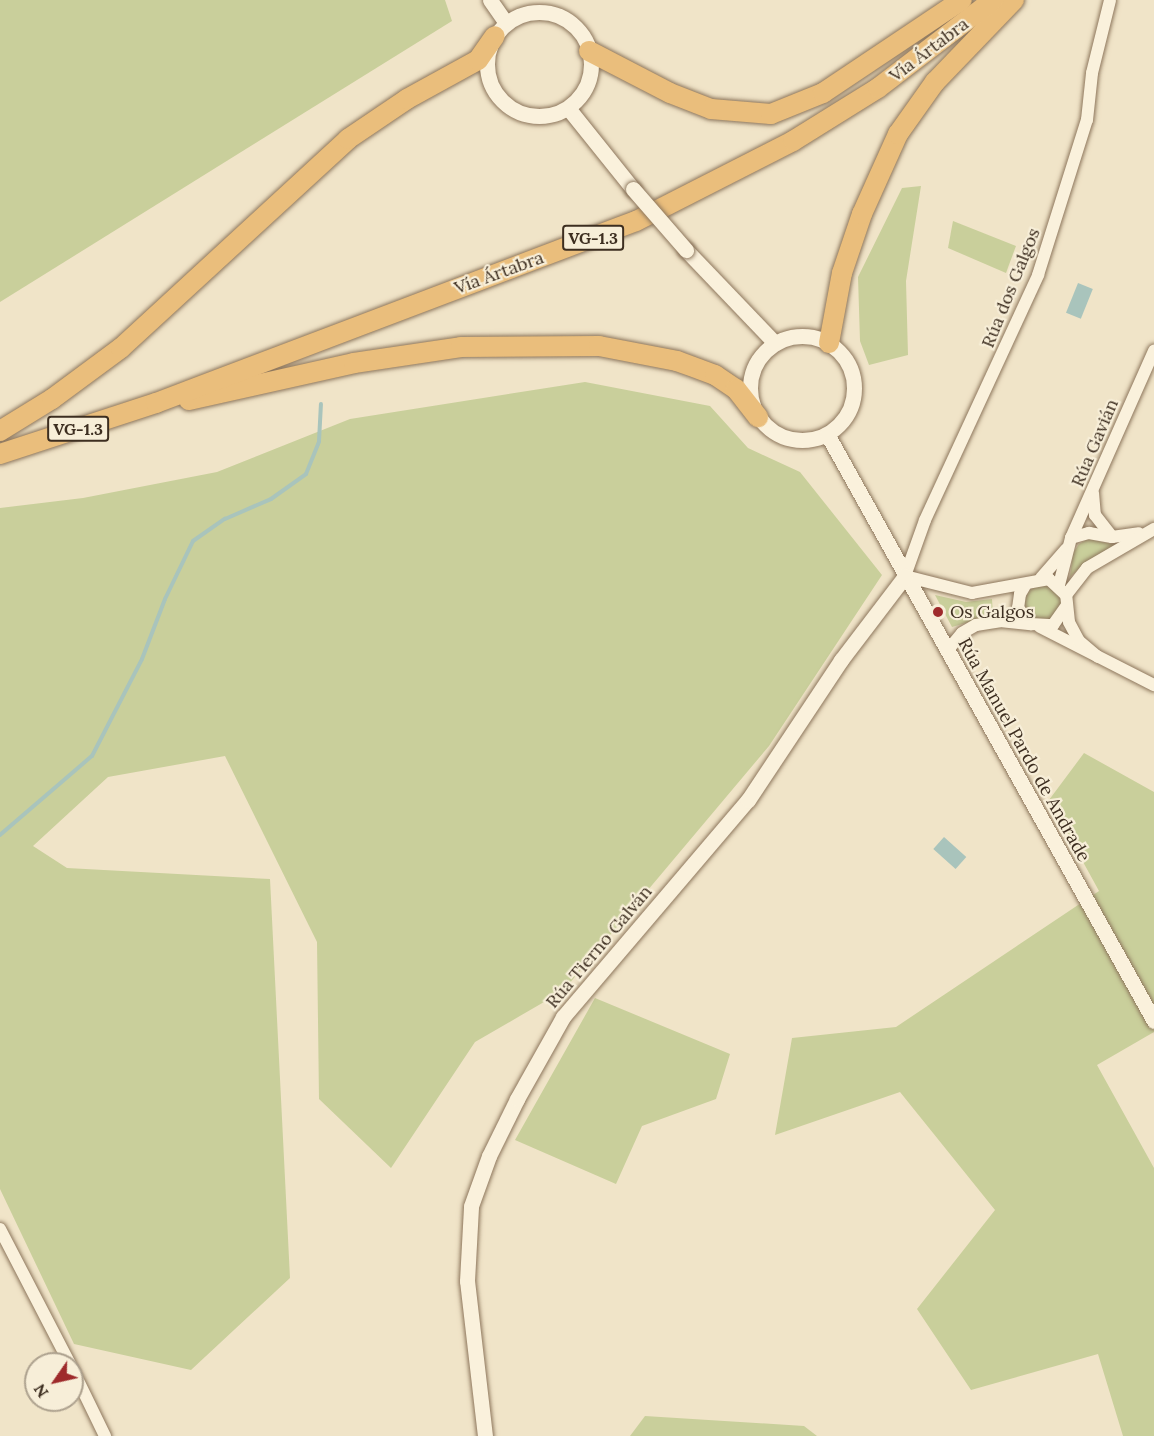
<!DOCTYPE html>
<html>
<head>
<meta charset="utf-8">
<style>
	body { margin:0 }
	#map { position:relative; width:1154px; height:1436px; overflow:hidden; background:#f0e4c8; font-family:Lora,serif }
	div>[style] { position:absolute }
	.green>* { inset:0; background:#c9cf9b }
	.round { border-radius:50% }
	.water>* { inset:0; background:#a9c4bc; transform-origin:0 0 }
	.stream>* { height:4px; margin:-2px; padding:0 2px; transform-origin:2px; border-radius:2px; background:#a9c4bc }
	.roads { filter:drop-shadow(0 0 2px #8d765c) drop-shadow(0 0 2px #8d765c) }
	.minor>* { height:12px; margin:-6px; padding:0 6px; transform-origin:6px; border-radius:6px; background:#faf1dc }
	.tertiary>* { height:15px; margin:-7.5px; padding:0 7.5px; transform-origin:7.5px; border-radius:7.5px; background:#faf1dc }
	.tertiary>.ring { margin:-7.5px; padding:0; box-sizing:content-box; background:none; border:15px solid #faf1dc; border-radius:50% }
	.trunk>* { height:20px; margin:-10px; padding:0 10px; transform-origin:10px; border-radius:10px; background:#eabe7c }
	.bridges { filter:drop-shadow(0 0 2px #8d765c) drop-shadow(0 0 2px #8d765c) }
	.tertiary-bridge>* { height:15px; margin:-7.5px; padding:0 7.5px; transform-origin:7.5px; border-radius:7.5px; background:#faf1dc }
	.dots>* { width:16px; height:16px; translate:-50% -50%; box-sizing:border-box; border:3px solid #f7eed8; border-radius:50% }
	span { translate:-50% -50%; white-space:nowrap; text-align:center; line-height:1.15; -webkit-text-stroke:4.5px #f7eed8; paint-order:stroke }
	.shield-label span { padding:2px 4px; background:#f7eed8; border:2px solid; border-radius:4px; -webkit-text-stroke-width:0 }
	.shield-label { font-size:16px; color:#3d2e20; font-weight:700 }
	.street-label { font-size:18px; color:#3d2e20 }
	.poi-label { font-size:18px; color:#3d2e20 }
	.left { translate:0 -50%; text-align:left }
	.north { position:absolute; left:24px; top:1352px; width:60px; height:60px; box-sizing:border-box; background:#f7eed8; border:2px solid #ada18e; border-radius:50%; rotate:236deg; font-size:16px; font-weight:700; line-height:24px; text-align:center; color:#3d2e20 }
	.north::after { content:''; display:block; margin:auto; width:21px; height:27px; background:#9e2a2b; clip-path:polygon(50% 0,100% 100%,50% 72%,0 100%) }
</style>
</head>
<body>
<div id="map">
	<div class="green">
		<div style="clip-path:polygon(0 0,445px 0,452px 21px,0 302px)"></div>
		<div style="clip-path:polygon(921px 186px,906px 281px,908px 355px,869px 365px,860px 341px,858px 277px,902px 188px)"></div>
		<div style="clip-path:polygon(953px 221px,1016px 246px,1006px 273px,948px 248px)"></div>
		<div style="clip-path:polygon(585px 382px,710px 406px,748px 448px,800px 472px,882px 575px,769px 746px,563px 991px,475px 1042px,391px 1168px,319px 1099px,317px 942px,225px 756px,108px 777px,33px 846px,67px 868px,270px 879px,290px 1278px,191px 1370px,74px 1344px,0 1189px,0 508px,83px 498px,217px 472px,350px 419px)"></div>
		<div style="clip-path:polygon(1088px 539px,1116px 545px,1086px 562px,1070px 577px,1073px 553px,1079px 544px)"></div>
		<div class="round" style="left:1025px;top:585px;width:36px;height:36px"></div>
		<div style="clip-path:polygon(935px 595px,966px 602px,992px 599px,993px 615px,952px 627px)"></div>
		<div style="clip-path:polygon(1084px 753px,1154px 792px,1154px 1032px,1097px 1065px,1154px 1168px,1154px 1436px,1123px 1436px,1098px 1354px,971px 1390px,917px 1309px,995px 1210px,900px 1092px,775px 1135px,792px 1038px,896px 1027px,1099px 891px,1049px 800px)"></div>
		<div style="clip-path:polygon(595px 998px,730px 1054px,716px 1099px,642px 1126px,616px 1184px,515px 1140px)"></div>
		<div style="clip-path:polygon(645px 1416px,804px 1426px,817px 1436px,630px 1436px)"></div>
	</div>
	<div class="water">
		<div style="left:1078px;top:283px;width:16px;height:32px;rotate:22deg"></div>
		<div style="left:944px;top:837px;width:30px;height:16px;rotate:42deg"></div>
	</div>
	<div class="stream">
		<div style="left:0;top:835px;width:121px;rotate:-40.7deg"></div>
		<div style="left:92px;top:756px;width:109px;rotate:-62.7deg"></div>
		<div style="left:142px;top:659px;width:64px;rotate:-69deg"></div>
		<div style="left:165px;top:599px;width:64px;rotate:-64.2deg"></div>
		<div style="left:193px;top:541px;width:39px;rotate:-35deg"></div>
		<div style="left:225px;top:519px;width:50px;rotate:-23.5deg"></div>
		<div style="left:271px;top:499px;width:43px;rotate:-35.5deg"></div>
		<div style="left:306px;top:474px;width:35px;rotate:-68deg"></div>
		<div style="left:319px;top:441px;width:37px;rotate:-87deg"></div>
	</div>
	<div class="roads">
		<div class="minor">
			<div style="left:1093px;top:493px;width:22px;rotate:85deg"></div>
			<div style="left:1095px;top:515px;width:28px;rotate:52deg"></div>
			<div style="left:1071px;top:538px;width:19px;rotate:-16deg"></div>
			<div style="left:1089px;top:533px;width:23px;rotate:10deg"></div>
			<div style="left:1112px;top:537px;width:27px;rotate:-8deg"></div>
			<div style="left:1041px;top:578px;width:38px;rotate:-49deg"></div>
			<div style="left:1026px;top:584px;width:12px;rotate:121deg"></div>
			<div style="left:1020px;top:594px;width:14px;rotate:98deg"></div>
			<div style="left:1018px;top:608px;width:21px;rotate:51deg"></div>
			<div style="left:1031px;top:624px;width:22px;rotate:3deg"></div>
			<div style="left:1053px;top:625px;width:24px;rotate:-55deg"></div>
			<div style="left:1059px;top:585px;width:49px;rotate:-75.7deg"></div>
			<div style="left:1071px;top:538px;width:205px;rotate:-66.1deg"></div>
			<div style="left:1066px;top:595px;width:34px;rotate:-52deg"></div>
			<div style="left:1087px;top:568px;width:78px;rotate:-30.2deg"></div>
			<div style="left:1040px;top:627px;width:128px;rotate:27deg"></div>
			<div style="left:947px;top:651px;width:23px;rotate:-50deg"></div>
			<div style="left:962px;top:633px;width:16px;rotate:-30deg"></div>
			<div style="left:976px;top:625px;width:24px;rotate:-9deg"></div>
			<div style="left:1000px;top:621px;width:31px;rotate:6deg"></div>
			<div style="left:1098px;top:657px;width:25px;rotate:-140deg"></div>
			<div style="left:1079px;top:641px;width:21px;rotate:-118deg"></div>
			<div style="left:1069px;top:622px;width:27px;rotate:-96deg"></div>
			<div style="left:1066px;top:595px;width:23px;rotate:-137deg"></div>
			<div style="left:1049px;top:579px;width:78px;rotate:169.7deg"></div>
			<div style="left:972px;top:593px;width:69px;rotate:-165.8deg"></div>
			<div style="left:905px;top:576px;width:59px;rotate:-70.3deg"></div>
			<div style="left:925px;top:520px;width:270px;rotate:-65.2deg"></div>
			<div style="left:1038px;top:275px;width:163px;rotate:-72.5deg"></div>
			<div style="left:1087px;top:120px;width:47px;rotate:-83.9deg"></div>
			<div style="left:1092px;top:73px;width:75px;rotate:-76.1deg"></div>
			<div style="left:0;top:1229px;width:152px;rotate:62.6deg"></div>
			<div style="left:72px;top:1368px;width:76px;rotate:64.1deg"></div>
		</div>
		<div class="tertiary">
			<div style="left:490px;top:0;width:28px;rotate:55deg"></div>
			<div class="ring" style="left:487px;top:12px;width:89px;height:89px"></div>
			<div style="left:568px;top:108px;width:104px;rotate:51.3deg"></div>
			<div style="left:686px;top:250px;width:129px;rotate:46.3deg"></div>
			<div class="ring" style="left:750px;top:336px;width:89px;height:89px"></div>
			<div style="left:827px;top:434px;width:672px;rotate:60.88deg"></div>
			<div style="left:485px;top:1436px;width:156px;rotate:-96.6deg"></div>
			<div style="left:467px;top:1281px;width:75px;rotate:-86.9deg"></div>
			<div style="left:471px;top:1206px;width:53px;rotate:-70.2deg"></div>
			<div style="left:489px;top:1156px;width:64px;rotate:-63.8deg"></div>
			<div style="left:517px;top:1099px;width:94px;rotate:-60.7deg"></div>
			<div style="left:563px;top:1017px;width:285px;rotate:-49.6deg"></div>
			<div style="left:748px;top:800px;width:168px;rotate:-56.4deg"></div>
			<div style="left:841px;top:660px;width:106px;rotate:-52.7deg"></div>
		</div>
		<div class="trunk">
			<div style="left:589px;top:51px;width:91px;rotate:27.4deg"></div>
			<div style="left:670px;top:93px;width:44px;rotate:21.3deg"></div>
			<div style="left:711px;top:109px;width:60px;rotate:4.8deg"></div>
			<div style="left:771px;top:114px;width:56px;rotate:-22deg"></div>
			<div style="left:823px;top:93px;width:167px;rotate:-33.8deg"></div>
			<div style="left:829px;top:343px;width:71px;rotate:-79.5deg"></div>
			<div style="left:842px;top:273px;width:62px;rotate:-71.3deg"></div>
			<div style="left:862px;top:214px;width:88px;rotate:-65.8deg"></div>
			<div style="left:898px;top:134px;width:64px;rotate:-54.6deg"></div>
			<div style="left:935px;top:82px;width:114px;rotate:-46.1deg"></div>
			<div style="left:189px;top:400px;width:169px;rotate:-12.6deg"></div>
			<div style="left:354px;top:363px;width:108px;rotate:-8.5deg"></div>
			<div style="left:461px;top:347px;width:138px;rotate:-0.4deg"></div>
			<div style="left:599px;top:346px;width:79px;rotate:10.9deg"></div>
			<div style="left:677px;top:361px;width:40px;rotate:20.2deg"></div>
			<div style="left:715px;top:375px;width:25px;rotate:34deg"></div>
			<div style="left:736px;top:389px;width:36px;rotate:52deg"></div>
			<div style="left:0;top:431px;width:61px;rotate:-31.6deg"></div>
			<div style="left:52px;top:399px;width:86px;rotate:-36.5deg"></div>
			<div style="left:121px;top:348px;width:309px;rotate:-42.6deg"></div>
			<div style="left:348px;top:139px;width:71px;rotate:-34.1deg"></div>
			<div style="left:407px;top:99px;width:81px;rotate:-28.8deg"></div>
			<div style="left:478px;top:60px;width:29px;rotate:-55deg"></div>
			<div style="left:0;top:454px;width:164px;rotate:-18.1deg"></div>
			<div style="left:156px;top:403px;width:513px;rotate:-20.77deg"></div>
			<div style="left:636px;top:221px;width:176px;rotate:-27deg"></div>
			<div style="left:793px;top:141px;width:100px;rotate:-31.9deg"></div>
			<div style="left:878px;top:88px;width:145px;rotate:-37.4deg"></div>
		</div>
	</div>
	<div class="bridges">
		<div class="tertiary-bridge">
			<div style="left:633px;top:189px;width:81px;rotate:49deg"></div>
		</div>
	</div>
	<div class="dots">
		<div style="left:938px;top:612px;background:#9e2a2b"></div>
	</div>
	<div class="shield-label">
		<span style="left:593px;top:238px">VG-1.3</span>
		<span style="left:78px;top:429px">VG-1.3</span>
	</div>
	<div class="street-label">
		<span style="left:929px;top:50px;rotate:-37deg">Vía Ártabra</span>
		<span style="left:499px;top:273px;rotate:-20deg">Vía Ártabra</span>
		<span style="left:1011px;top:288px;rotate:-68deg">Rúa dos Galgos</span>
		<span style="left:1095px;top:443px;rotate:-67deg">Rúa Gavián</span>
		<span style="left:1024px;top:750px;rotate:61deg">Rúa Manuel Pardo de Andrade</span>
		<span style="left:599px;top:947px;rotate:-50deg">Rúa Tierno Galván</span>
	</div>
	<div class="poi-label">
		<span class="left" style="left:950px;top:612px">Os Galgos</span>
	</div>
	<div class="north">N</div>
</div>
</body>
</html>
